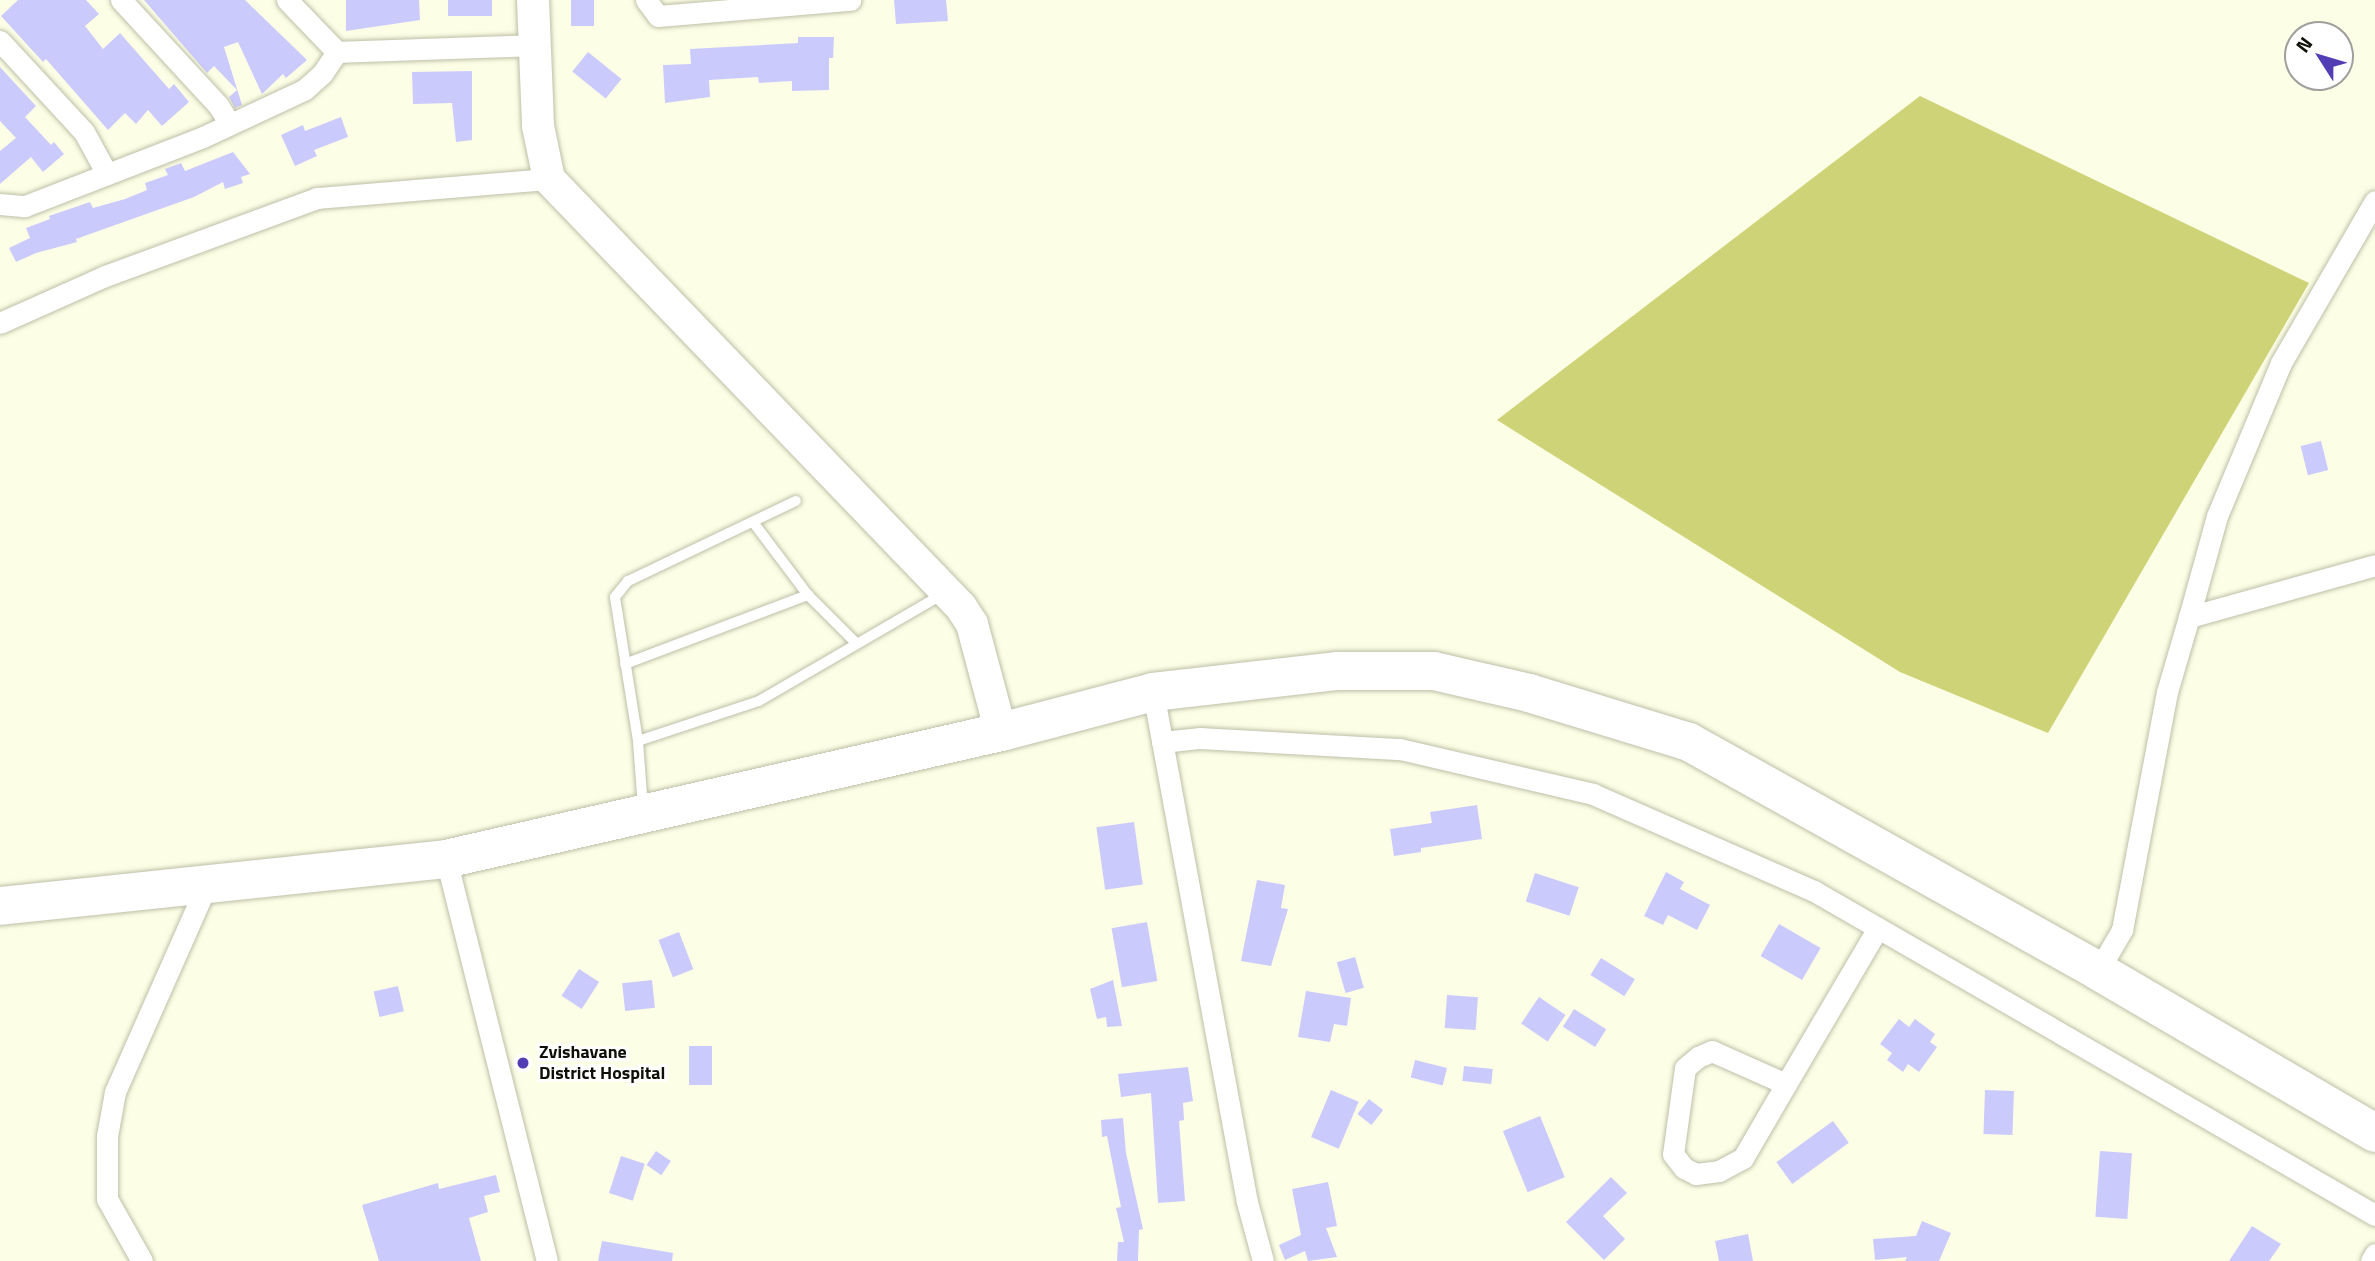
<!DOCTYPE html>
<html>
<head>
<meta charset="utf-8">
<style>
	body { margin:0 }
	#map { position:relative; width:2375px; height:1261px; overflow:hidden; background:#fcfee5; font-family:"Titillium Web",sans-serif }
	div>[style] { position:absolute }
	.green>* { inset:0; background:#ced377 }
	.building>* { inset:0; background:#cbcafd; transform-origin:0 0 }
	.roads { filter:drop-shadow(0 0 2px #bdbfa8) drop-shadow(0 0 2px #bdbfa8) }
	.lane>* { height:10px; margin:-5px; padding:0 5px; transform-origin:5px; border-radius:5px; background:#fff }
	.street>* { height:21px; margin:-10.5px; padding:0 10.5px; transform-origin:10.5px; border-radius:10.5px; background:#fff }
	.secondary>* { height:32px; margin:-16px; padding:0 16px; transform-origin:16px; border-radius:16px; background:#fff }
	.highway>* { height:38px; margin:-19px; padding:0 19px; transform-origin:19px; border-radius:19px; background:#fff }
	.dots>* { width:19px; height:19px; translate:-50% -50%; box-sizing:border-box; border:4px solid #fff; border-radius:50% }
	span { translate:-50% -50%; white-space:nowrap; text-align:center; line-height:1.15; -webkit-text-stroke:6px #fff; paint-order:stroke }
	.poi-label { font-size:18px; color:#0f1008; font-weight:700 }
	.left { translate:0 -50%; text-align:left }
	.north { position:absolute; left:2284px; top:21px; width:70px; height:70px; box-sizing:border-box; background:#fff; border:2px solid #9f9f9c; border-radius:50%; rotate:307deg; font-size:19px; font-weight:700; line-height:28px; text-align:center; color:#0f1008 }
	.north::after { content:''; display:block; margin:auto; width:24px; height:32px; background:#533db4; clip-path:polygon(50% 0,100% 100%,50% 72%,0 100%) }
</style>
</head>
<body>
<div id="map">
	<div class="green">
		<div style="clip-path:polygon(1920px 96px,2309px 283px,2048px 733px,1900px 672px,1497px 420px)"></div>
	</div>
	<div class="building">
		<div style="clip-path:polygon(18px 0,86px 0,99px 14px,85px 26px,103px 49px,120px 33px,169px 89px,174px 84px,189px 102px,162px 126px,148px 110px,136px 124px,125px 113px,108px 130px,46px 59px,43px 62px,1px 16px)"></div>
		<div style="clip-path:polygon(144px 0,245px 0,307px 60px,286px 78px,283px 74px,262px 94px,238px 42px,224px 47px,242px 105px,235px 108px,229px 97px,237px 90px,214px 66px,207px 73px)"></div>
		<div style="clip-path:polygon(346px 0,419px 0,420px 20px,346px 31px)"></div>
		<div style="left:448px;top:0;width:44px;height:16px"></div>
		<div style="left:571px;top:0;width:23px;height:26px"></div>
		<div style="clip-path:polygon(894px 0,946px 0,948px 21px,896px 24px)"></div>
		<div style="clip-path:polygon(798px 37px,834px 37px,833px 58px,829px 58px,829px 90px,792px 91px,792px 81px,759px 83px,758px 77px,709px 80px,710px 97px,665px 103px,663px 65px,691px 64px,690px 49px,798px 43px)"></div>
		<div style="left:588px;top:52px;width:43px;height:25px;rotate:39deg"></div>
		<div style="clip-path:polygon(0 67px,36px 106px,25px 117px,51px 145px,54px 142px,64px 154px,43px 172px,31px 157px,0 184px,0 151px,16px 138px,0 121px)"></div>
		<div style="clip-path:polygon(472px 71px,472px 140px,456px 142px,452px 103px,413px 104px,412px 72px)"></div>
		<div style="clip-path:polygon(341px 117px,348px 137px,314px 150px,317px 156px,295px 166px,281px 135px,303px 125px,305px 131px)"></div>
		<div style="clip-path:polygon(233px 152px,250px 174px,241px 177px,243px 183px,225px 189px,223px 182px,194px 197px,76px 239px,77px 242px,36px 253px,16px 262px,9px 248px,30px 238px,26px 228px,50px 219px,49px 216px,90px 202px,93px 208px,125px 199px,147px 190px,145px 183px,168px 175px,165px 169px,181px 163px,185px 171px)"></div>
		<div style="left:2321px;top:441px;width:30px;height:21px;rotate:76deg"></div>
		<div style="clip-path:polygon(1477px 805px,1482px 839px,1421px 848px,1421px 852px,1394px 856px,1390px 829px,1432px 823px,1430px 812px)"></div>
		<div style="left:1134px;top:822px;width:63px;height:38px;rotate:82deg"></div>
		<div style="clip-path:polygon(1666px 872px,1684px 882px,1680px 889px,1710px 905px,1697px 930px,1668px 915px,1663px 925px,1644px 916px)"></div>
		<div style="left:1535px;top:873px;width:46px;height:30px;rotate:18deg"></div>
		<div style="clip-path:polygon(1257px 880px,1285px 885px,1281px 908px,1288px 909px,1271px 966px,1241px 961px)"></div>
		<div style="left:1147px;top:922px;width:60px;height:36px;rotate:80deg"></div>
		<div style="left:1779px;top:924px;width:48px;height:37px;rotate:30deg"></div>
		<div style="left:679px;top:932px;width:40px;height:22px;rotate:69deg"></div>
		<div style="left:1355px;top:957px;width:32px;height:19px;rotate:74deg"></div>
		<div style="left:1601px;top:958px;width:40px;height:20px;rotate:32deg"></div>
		<div style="left:579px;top:969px;width:24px;height:32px;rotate:33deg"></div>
		<div style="left:652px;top:980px;width:28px;height:30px;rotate:84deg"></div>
		<div style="clip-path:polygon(1113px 980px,1122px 1026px,1107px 1027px,1106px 1017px,1097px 1019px,1090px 989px)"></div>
		<div style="left:398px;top:986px;width:26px;height:25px;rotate:77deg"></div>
		<div style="clip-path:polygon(1306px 991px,1351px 998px,1347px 1026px,1334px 1024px,1330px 1042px,1298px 1037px)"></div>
		<div style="left:1447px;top:995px;width:31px;height:33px;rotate:4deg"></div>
		<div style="left:1539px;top:997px;width:32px;height:32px;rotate:34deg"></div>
		<div style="left:1574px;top:1009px;width:38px;height:21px;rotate:32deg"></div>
		<div style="clip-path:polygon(1899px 1019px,1909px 1027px,1915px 1019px,1935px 1034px,1930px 1042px,1937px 1047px,1919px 1072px,1908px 1064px,1903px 1072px,1887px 1060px,1892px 1053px,1880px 1044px)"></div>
		<div style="left:689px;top:1046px;width:23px;height:39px"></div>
		<div style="left:1415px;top:1060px;width:33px;height:18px;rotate:14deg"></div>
		<div style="left:1464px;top:1066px;width:29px;height:15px;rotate:6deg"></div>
		<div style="clip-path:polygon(1188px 1067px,1193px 1101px,1183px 1103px,1184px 1120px,1179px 1121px,1185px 1201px,1158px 1203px,1151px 1093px,1121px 1097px,1118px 1074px)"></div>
		<div style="left:1331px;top:1090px;width:30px;height:51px;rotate:23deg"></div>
		<div style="left:1985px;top:1090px;width:29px;height:44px;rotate:2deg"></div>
		<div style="left:1369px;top:1099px;width:18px;height:19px;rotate:38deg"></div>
		<div style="left:1540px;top:1116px;width:66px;height:40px;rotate:68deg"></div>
		<div style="clip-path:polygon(1123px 1118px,1126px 1153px,1143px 1229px,1139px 1230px,1138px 1261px,1117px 1261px,1118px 1242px,1124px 1242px,1116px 1208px,1121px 1207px,1107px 1136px,1102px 1137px,1101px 1120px)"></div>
		<div style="left:1833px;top:1121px;width:27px;height:70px;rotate:54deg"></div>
		<div style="left:656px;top:1151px;width:18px;height:17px;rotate:34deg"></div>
		<div style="left:2100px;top:1151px;width:32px;height:66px;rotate:4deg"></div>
		<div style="left:621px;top:1156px;width:25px;height:39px;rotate:18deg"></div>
		<div style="clip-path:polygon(496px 1175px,500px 1192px,484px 1196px,488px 1212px,469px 1218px,481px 1261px,379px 1261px,362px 1205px,438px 1183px,439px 1189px)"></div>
		<div style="clip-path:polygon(1611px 1177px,1627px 1193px,1603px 1216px,1625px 1239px,1604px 1260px,1566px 1222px)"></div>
		<div style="clip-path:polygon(1328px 1182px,1337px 1226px,1326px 1228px,1337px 1257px,1308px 1261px,1305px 1251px,1285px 1260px,1279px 1245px,1301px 1235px,1292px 1189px)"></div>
		<div style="clip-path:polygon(1922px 1221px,1951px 1233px,1939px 1261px,1905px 1261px,1907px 1257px,1875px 1260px,1873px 1239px,1916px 1236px)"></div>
		<div style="clip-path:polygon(2252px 1226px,2281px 1244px,2269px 1261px,2229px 1261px)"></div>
		<div style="clip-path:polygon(1748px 1234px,1753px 1261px,1719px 1261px,1715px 1241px)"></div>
		<div style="clip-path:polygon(602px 1241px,673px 1253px,672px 1261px,598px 1261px)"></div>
	</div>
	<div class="roads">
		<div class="lane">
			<div style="left:753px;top:522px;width:91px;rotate:53deg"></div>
			<div style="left:808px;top:595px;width:69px;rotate:45deg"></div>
			<div style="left:625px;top:664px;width:196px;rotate:-20.7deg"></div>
			<div style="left:638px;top:741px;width:127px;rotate:-18.3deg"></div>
			<div style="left:759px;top:701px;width:213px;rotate:-30.2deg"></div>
			<div style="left:643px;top:808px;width:67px;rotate:-94.3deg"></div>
			<div style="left:638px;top:741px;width:146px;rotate:-99.1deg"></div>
			<div style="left:615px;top:597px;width:21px;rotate:-51deg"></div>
			<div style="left:628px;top:581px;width:186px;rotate:-25.5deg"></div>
		</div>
		<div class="street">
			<div style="left:121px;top:0;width:143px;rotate:47.3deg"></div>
			<div style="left:218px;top:105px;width:22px;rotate:58deg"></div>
			<div style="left:287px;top:0;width:72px;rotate:46.1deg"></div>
			<div style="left:646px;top:0;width:20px;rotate:53deg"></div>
			<div style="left:658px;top:16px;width:193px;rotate:-4.8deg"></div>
			<div style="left:0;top:41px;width:124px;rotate:47.3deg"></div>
			<div style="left:84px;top:132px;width:48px;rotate:61.3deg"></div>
			<div style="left:0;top:204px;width:25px;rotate:5deg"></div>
			<div style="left:25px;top:206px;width:191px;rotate:-21.2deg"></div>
			<div style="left:203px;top:137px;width:111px;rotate:-25deg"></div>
			<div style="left:304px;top:90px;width:24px;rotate:-42deg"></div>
			<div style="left:322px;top:74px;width:27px;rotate:-56deg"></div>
			<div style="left:337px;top:52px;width:198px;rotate:-2deg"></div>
			<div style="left:0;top:323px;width:115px;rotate:-24.1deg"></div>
			<div style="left:105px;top:276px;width:226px;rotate:-20.2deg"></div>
			<div style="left:317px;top:198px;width:233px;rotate:-4.7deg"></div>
			<div style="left:2189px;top:617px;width:105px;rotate:-74.5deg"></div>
			<div style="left:2217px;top:516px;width:166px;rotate:-67.3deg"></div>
			<div style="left:2281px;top:363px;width:187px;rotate:-59.9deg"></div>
			<div style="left:1153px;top:692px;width:519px;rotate:79.56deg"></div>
			<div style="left:1247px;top:1202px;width:61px;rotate:74.8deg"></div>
			<div style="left:1162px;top:742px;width:39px;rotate:-6deg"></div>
			<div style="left:1201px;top:738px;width:199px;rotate:3.2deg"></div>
			<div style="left:1400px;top:749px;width:198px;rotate:13.1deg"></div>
			<div style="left:1593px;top:794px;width:241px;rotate:23.7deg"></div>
			<div style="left:1814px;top:891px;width:648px;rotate:30.01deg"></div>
			<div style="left:446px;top:859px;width:414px;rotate:75.9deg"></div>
			<div style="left:2098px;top:971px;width:48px;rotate:-59.7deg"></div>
			<div style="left:2122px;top:930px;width:242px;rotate:-79.3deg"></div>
			<div style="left:2167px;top:692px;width:78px;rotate:-73.7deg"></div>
			<div style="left:2189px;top:617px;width:193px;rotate:-15.6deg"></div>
			<div style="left:1786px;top:1084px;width:81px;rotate:-156deg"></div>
			<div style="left:1712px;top:1051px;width:15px;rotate:157deg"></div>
			<div style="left:1698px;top:1057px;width:17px;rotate:140deg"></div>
			<div style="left:1685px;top:1068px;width:87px;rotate:97.9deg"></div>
			<div style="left:1673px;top:1154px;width:18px;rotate:52deg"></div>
			<div style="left:1684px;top:1168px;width:13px;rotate:27deg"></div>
			<div style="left:1696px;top:1174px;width:23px;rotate:-7deg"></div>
			<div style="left:1719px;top:1171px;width:27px;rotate:-28deg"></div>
			<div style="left:1743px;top:1158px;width:86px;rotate:-59.8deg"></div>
			<div style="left:1786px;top:1084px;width:181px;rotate:-59.5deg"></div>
			<div style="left:142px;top:1261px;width:71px;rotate:-119.4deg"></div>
			<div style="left:107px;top:1199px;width:63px;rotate:-90deg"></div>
			<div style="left:107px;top:1136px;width:45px;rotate:-79.7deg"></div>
			<div style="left:115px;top:1092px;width:227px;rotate:-66.1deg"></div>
			<div style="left:2371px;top:1261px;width:8px;rotate:-60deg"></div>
		</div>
		<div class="secondary">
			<div style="left:533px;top:0;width:126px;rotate:87.7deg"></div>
			<div style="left:538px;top:126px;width:54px;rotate:78.3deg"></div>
			<div style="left:549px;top:179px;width:594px;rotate:46.09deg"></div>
			<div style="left:961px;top:607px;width:20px;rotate:57deg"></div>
			<div style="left:972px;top:624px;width:112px;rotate:75deg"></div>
		</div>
		<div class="highway">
			<div style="left:0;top:906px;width:448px;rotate:-6deg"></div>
			<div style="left:446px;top:859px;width:569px;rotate:-12.89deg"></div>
			<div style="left:1001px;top:732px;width:157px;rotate:-14.7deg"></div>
			<div style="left:1153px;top:692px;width:186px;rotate:-6.5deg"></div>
			<div style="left:1338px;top:671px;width:96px"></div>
			<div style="left:1434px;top:671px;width:98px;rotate:13deg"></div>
			<div style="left:1529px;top:693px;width:167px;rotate:17deg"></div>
			<div style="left:1689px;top:742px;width:469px;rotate:29.2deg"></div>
			<div style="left:2098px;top:971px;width:321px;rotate:30.3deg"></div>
		</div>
	</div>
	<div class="dots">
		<div style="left:523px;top:1063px;background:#533db4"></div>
	</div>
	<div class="poi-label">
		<span class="left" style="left:539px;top:1063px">Zvishavane<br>District Hospital</span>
	</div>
	<div class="north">N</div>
</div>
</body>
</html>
